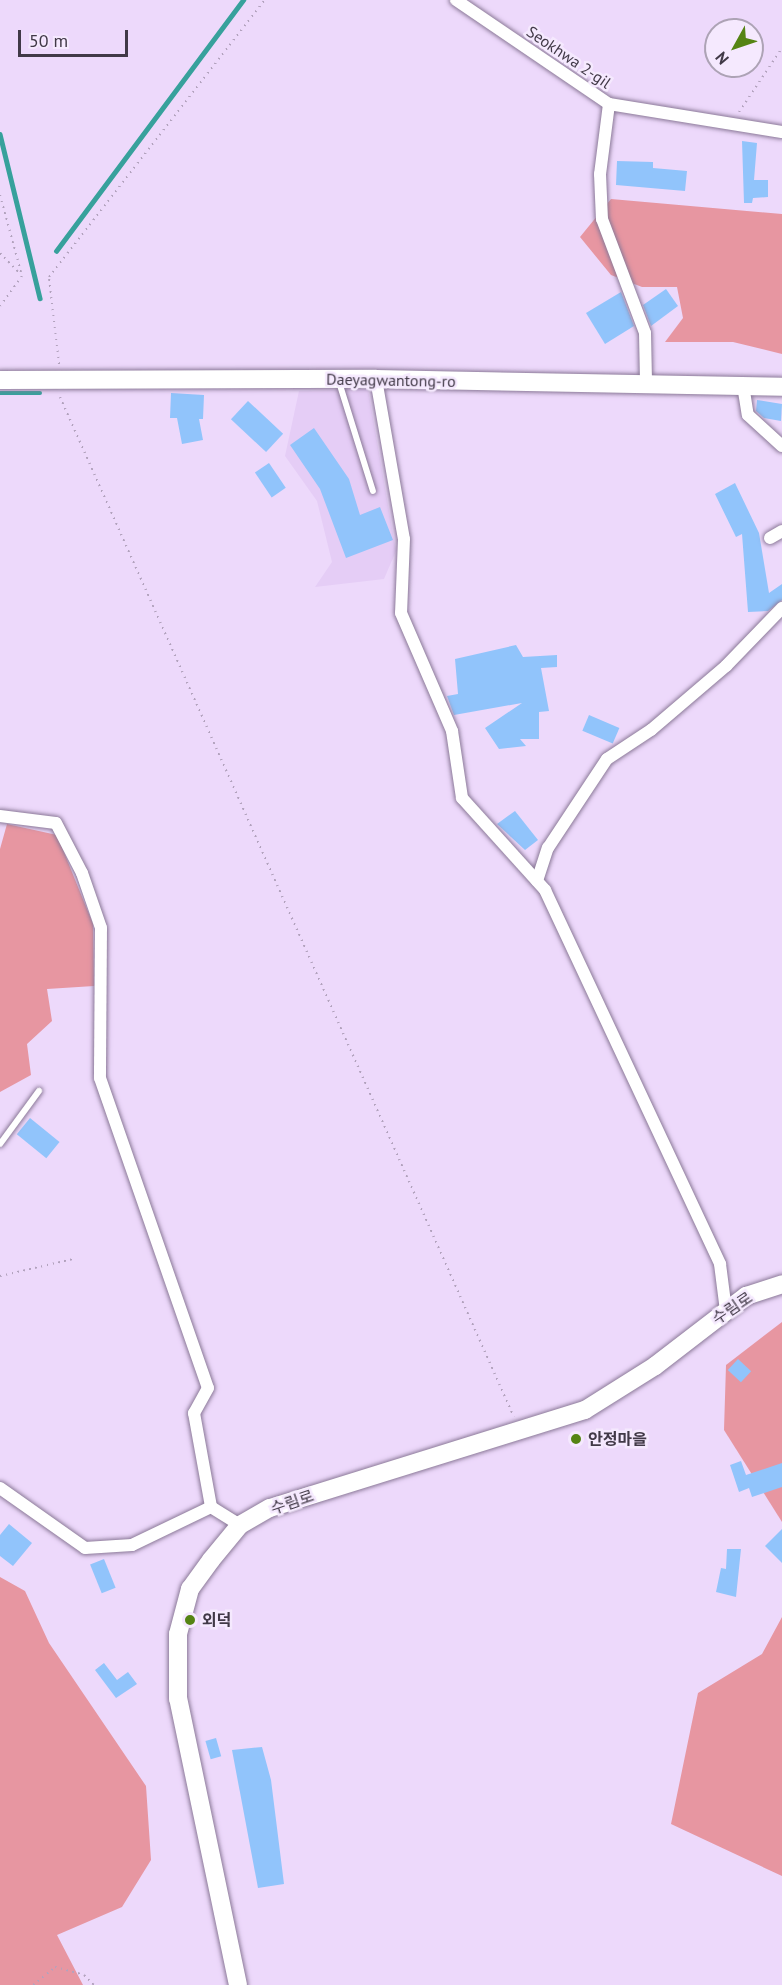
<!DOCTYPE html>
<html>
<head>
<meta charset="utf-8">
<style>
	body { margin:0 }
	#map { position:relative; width:782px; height:1985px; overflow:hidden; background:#edd9fb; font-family:"PT Sans","Noto Sans KR",sans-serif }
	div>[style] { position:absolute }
	.built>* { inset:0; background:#e5cdf6 }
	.green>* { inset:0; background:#e796a1 }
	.stream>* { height:4.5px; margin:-2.25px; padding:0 2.25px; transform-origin:2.25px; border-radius:2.25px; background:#37a19c }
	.building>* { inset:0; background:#91c4fb; transform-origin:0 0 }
	.path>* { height:2px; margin-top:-1px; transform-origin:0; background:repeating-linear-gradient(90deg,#b2a2bd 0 1.5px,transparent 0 6px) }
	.roads { filter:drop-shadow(0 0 2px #8b7998) drop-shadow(0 0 2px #8b7998) }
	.lane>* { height:6px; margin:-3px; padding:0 3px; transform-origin:3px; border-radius:3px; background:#fff }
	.street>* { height:12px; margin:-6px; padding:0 6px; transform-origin:6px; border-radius:6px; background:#fff }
	.secondary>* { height:18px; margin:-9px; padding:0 9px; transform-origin:9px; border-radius:9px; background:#fff }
	.dots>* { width:16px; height:16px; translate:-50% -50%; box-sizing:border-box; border:3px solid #f5e9fe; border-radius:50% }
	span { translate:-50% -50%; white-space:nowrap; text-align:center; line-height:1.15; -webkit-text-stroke:5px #f5e9fe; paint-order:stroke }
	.street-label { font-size:16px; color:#413947 }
	.poi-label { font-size:16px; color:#413947; font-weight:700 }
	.left { translate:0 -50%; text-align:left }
	.north { position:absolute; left:704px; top:18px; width:60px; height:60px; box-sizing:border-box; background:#f5e9fe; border:2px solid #ada3b5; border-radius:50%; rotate:230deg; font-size:16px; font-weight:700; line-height:24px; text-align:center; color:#413947 }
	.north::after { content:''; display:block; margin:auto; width:21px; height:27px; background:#558414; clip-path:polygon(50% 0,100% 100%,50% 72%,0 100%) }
	.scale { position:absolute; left:18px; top:30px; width:110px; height:27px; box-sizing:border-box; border:3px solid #413947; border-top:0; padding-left:8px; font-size:18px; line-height:21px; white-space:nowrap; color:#413947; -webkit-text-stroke:4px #f5e9fe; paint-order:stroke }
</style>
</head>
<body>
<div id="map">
	<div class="built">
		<div style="clip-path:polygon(368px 389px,396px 551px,384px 579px,315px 587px,332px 562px,317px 501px,285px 456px,299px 391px)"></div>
	</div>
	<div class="green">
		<div style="clip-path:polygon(611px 199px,782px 214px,782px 354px,733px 342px,665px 342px,683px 318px,677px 287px,642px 287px,611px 275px,580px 237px)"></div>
		<div style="clip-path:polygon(7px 824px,57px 835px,93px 924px,94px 986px,47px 989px,52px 1021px,27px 1044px,31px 1075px,0 1092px,0 849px)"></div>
		<div style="clip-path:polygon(782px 1322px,782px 1522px,724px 1430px,726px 1365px)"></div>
		<div style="clip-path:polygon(0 1577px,25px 1591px,49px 1643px,146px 1786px,151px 1860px,122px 1907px,57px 1935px,83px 1985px,0 1985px)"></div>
		<div style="clip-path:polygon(782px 1617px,782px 1876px,671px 1824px,698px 1693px,762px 1654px)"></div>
	</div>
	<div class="stream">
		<div style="left:0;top:134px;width:169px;rotate:76.3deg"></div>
		<div style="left:56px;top:251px;width:313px;rotate:-53.3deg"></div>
		<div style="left:0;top:393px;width:40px"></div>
	</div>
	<div class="building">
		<div style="clip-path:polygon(742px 141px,757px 143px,754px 180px,768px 180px,768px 197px,753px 198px,752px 203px,744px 203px)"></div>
		<div style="clip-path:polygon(617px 161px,653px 162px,653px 168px,687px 171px,685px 191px,616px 185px)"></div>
		<div style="clip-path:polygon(666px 289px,678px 306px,651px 326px,643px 305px)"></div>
		<div style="clip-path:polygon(621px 292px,634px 326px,605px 344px,586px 313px)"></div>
		<div style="clip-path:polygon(171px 393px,204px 395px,203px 419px,199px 419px,203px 440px,182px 444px,177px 418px,170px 418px)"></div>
		<div style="clip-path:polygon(757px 400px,782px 404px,781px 421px,764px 418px,756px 411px)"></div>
		<div style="left:248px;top:401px;width:48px;height:25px;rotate:43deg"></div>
		<div style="clip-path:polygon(314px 428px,349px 479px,360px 515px,380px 507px,393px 540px,346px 558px,320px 489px,290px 445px)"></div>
		<div style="left:269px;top:463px;width:30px;height:17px;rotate:56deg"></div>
		<div style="clip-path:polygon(735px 483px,759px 533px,769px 593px,782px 584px,782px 600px,768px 611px,748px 612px,742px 534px,736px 537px,715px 494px)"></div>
		<div style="clip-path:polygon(516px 645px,523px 657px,557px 655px,557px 667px,541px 668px,549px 711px,539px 712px,539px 739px,520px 739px,526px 746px,499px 749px,485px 728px,522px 703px,454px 715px,447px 696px,458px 694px,455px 659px)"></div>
		<div style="left:589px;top:715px;width:33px;height:17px;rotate:23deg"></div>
		<div style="clip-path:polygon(515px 811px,538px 840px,525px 850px,497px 824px)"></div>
		<div style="left:30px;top:1118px;width:38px;height:21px;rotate:39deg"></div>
		<div style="left:738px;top:1359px;width:18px;height:15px;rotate:43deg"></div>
		<div style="clip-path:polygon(741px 1461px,746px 1475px,782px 1463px,782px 1487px,752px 1497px,749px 1488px,739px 1492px,730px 1465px)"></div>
		<div style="clip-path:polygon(9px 1524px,32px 1543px,13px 1566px,0 1556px,0 1535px)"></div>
		<div style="clip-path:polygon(782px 1529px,782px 1563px,765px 1546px)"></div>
		<div style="clip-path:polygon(727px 1549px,741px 1549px,736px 1597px,716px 1592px,721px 1568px,726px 1569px)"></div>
		<div style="left:104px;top:1559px;width:31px;height:15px;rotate:68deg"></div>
		<div style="clip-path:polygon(104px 1663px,117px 1680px,128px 1672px,137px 1684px,116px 1698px,95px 1670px)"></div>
		<div style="left:216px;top:1738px;width:19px;height:11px;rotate:74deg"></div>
		<div style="clip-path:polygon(262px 1747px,271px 1780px,284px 1884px,258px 1888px,232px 1750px)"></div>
	</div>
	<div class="path">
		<div style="left:739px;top:112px;width:77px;rotate:-56.1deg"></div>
		<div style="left:0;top:195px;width:84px;rotate:74.8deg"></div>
		<div style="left:22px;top:276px;width:37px;rotate:126deg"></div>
		<div style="left:0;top:253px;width:29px;rotate:46deg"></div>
		<div style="left:59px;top:364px;width:88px;rotate:-96.6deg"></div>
		<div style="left:49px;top:277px;width:351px;rotate:-52.1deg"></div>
		<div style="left:60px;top:397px;width:1116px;rotate:66.01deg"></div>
		<div style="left:0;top:1276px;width:75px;rotate:-13.1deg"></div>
		<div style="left:33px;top:1985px;width:28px;rotate:-39deg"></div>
		<div style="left:55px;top:1967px;width:30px;rotate:15deg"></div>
		<div style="left:84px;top:1975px;width:14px;rotate:45deg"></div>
	</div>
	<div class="roads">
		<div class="lane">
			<div style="left:339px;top:382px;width:114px;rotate:72.7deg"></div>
			<div style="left:0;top:1144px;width:66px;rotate:-53.7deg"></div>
		</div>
		<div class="street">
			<div style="left:456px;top:0;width:185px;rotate:34.2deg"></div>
			<div style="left:609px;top:104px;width:175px;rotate:9.2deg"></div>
			<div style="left:609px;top:104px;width:71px;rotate:97.3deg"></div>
			<div style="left:600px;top:174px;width:45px;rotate:87.5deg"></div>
			<div style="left:602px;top:219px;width:122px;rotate:69.3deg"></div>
			<div style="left:645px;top:333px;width:49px;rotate:88.8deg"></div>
			<div style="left:376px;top:379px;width:162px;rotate:80.1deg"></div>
			<div style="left:404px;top:539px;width:74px;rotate:92.3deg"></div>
			<div style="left:401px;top:613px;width:129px;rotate:66.6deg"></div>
			<div style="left:452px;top:731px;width:68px;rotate:81.5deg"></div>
			<div style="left:462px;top:798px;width:124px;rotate:47.9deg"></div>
			<div style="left:545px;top:890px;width:413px;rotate:64.9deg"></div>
			<div style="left:720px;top:1264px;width:47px;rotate:82.7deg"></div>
			<div style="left:743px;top:385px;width:30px;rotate:81deg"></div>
			<div style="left:748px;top:415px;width:46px;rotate:42.4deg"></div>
			<div style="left:770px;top:538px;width:14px;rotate:-30deg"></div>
			<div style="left:0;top:816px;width:56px;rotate:7.1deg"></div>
			<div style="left:56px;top:823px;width:56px;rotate:62.5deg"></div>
			<div style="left:82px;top:873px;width:58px;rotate:70.9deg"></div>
			<div style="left:101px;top:928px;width:150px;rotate:90.4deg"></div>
			<div style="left:100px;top:1078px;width:328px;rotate:70.8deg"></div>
			<div style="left:208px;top:1388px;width:29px;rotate:119deg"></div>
			<div style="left:194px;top:1413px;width:96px;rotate:79.7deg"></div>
			<div style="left:211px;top:1507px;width:34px;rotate:32deg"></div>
			<div style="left:537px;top:881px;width:35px;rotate:-72deg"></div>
			<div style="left:548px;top:848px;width:107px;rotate:-56.5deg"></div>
			<div style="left:607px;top:759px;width:53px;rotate:-33.4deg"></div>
			<div style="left:651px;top:730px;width:99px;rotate:-40.5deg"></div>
			<div style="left:726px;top:666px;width:81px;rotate:-46deg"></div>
			<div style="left:0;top:1488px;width:104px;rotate:35.2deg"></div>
			<div style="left:85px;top:1548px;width:47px;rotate:-3.7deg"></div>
			<div style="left:132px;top:1545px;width:88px;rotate:-25.7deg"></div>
		</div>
		<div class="secondary">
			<div style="left:0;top:380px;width:376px;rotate:-0.2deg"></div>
			<div style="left:376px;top:379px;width:406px;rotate:1.1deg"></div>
			<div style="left:238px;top:1985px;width:292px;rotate:-101.8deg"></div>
			<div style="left:178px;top:1699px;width:65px;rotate:-90deg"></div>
			<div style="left:178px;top:1634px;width:47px;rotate:-75.1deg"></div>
			<div style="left:190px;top:1589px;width:36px;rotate:-54deg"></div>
			<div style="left:211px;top:1560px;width:45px;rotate:-50.4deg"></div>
			<div style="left:240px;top:1525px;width:34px;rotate:-30deg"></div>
			<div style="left:270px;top:1508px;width:330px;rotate:-17.3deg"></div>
			<div style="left:585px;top:1410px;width:83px;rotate:-32.2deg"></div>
			<div style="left:655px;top:1366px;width:115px;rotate:-37.6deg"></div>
			<div style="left:746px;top:1296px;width:38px;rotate:-18deg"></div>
		</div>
	</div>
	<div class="dots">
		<div style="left:576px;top:1439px;background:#558414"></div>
		<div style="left:190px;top:1620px;background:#558414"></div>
	</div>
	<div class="street-label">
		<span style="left:569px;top:57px;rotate:34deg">Seokhwa 2-gil</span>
		<span style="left:391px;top:380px;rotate:1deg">Daeyagwantong-ro</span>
		<span style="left:732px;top:1308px;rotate:-34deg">수림로</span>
		<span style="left:292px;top:1502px;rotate:-19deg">수림로</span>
	</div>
	<div class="poi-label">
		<span class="left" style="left:588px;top:1439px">안정마을</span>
		<span class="left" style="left:202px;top:1620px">외덕</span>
	</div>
	<div class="north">N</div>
	<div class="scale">50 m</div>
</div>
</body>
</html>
